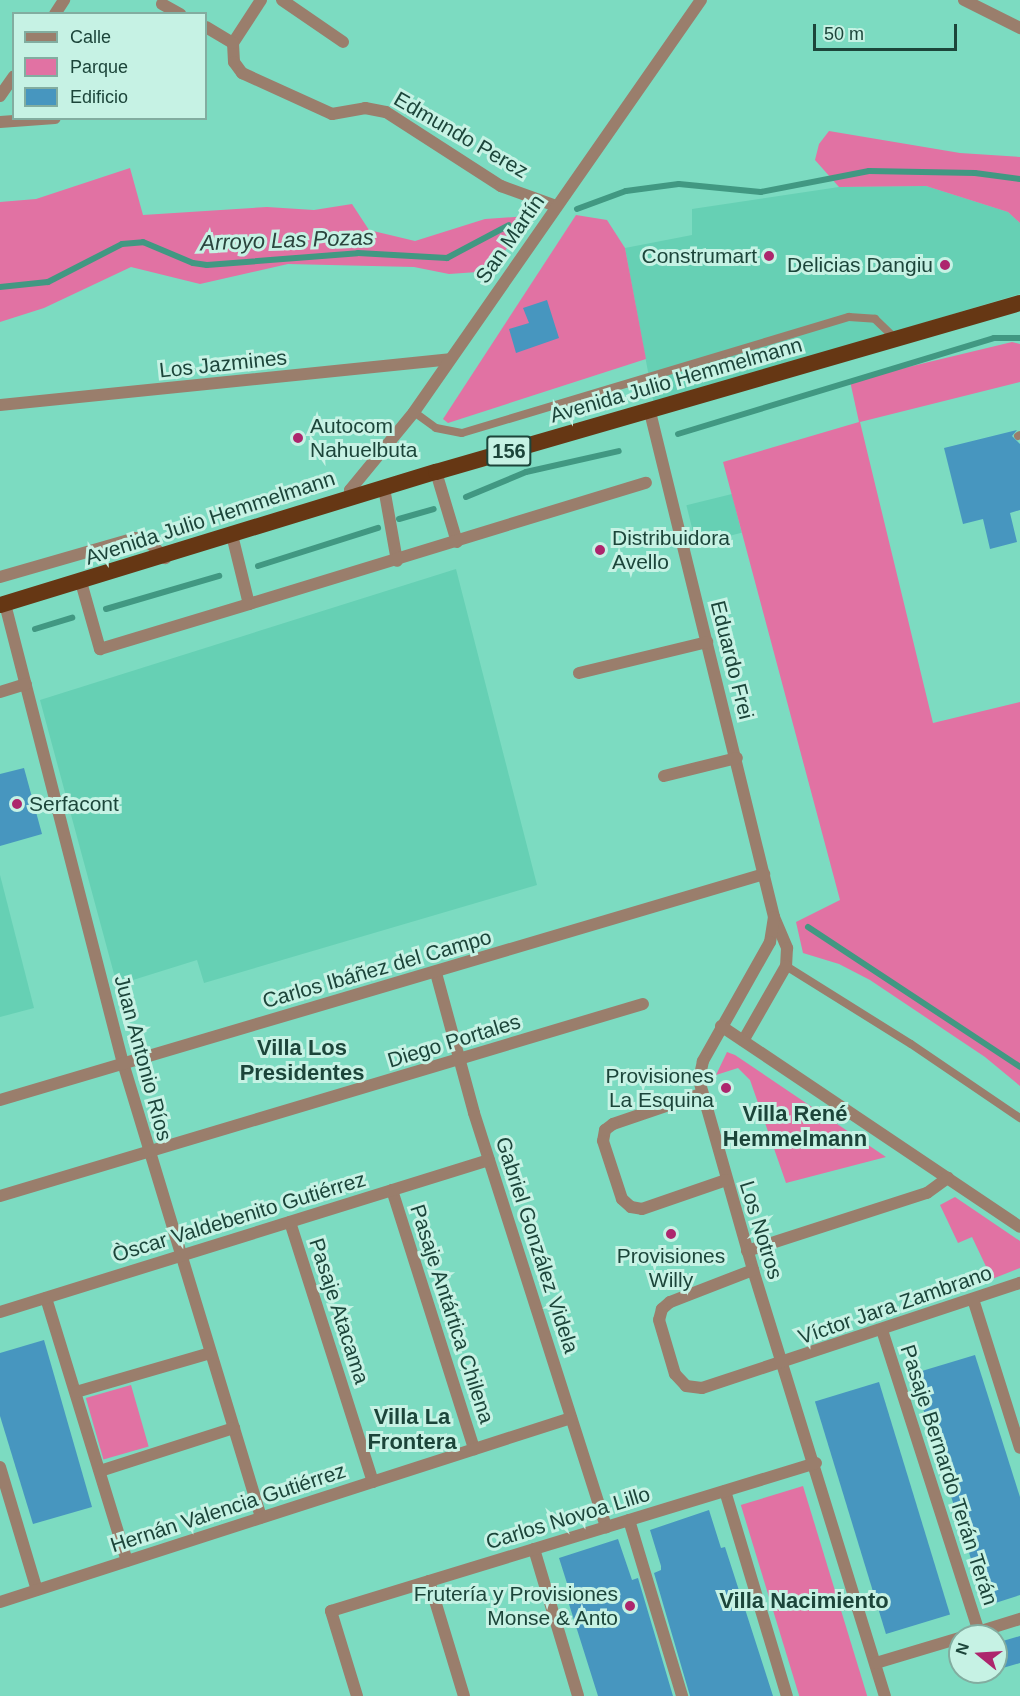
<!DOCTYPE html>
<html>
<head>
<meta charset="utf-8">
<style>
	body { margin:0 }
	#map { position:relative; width:1020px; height:1696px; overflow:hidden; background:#7cdbc1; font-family:Helvetica,sans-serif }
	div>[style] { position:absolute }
	.built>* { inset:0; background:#66d0b4; transform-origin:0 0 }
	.green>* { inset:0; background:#e172a3; transform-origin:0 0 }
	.stream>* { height:6px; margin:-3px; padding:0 3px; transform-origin:3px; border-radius:3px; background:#419882 }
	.building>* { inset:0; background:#4796bf; transform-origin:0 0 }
	.service>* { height:8px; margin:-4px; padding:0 4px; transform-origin:4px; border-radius:4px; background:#9a7e6c }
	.minor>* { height:12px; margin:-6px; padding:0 6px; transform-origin:6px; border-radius:6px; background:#9a7e6c }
	.tertiary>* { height:12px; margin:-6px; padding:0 6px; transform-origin:6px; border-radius:6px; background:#9a7e6c }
	.trunk>* { height:16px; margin:-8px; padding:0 8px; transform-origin:8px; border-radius:8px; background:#663714 }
	.dots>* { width:16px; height:16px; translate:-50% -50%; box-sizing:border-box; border:3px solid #c6f2e4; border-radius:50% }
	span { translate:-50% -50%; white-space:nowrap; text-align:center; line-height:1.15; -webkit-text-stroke:6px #c6f2e4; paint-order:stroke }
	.shield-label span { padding:2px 4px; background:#c6f2e4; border:2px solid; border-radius:4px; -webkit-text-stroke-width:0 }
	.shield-label { font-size:20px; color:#1c453a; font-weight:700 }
	.street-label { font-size:21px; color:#1c453a }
	.poi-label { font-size:21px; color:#1c453a }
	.right { translate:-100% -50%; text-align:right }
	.left { translate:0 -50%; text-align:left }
	.water-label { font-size:22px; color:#2a453d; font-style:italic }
	.neighbourhood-label { font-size:22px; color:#1c453a; font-weight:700 }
	.legend { position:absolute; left:12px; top:12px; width:195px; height:108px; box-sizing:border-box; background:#c6f2e4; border:2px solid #82ada0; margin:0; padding:8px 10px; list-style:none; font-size:18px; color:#1c453a }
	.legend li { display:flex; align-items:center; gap:12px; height:30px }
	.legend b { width:30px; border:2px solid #82ada0 }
	.north { position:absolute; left:948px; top:1624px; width:60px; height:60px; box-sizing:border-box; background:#c6f2e4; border:2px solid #82ada0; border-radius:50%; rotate:288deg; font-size:16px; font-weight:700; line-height:24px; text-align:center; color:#1c453a }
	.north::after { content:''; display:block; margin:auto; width:21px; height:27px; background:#ad266d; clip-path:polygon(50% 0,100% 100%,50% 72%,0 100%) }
	.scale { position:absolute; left:813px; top:24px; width:144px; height:27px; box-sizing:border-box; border:3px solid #1c453a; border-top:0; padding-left:8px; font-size:18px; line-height:21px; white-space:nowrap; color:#1c453a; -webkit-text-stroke:4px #c6f2e4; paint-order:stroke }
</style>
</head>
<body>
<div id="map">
	<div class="built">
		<div style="clip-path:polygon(926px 186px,1008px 212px,1020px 223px,1020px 294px,654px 404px,625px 248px,692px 235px,692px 209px,839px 187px)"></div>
		<div style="left:732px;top:494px;width:40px;height:47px;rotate:76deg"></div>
		<div style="clip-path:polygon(456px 569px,537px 885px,204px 983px,197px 960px,117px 985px,40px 700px)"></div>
		<div style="clip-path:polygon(0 875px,34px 1008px,0 1017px)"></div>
	</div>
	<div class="green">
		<div style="clip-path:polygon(829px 131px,960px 153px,1020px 157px,1020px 223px,1008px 212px,926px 186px,839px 187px,815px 160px,819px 144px)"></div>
		<div style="clip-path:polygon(130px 168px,143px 215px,267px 207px,314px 210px,352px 204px,369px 230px,415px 241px,485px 219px,528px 216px,492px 271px,449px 274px,414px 267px,288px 264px,200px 284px,131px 267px,44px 308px,0 322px,0 202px,36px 199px)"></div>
		<div style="clip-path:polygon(576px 215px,607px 220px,625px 248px,646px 359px,448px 423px,443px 419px)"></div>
		<div style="clip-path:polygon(1012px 342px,1020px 344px,1020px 382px,860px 422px,933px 723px,1020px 702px,1020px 1086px,985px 1057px,870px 980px,839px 964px,803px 953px,796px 922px,840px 900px,723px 462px,859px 422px,850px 381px)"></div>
		<div style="clip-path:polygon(727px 1052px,735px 1055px,886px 1157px,786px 1183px,750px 1080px,738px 1068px,716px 1075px)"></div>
		<div style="clip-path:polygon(955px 1197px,1020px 1241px,1020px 1268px,992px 1279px,972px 1237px,958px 1243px,940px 1205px)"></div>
		<div style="left:131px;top:1385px;width:64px;height:47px;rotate:74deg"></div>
		<div style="left:803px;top:1486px;width:220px;height:65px;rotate:73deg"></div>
	</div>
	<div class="stream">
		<div style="left:577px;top:209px;width:52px;rotate:-20.2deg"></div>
		<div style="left:626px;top:191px;width:53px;rotate:-7.5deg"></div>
		<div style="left:679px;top:184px;width:82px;rotate:5.6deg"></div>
		<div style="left:761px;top:192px;width:110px;rotate:-11deg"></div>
		<div style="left:869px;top:171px;width:106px;rotate:1.1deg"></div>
		<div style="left:975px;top:173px;width:45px;rotate:7.6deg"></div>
		<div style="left:0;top:287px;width:48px;rotate:-5.9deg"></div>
		<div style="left:48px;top:282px;width:83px;rotate:-27.2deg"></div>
		<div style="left:122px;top:244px;width:21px;rotate:-5deg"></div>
		<div style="left:143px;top:242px;width:54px;rotate:22.8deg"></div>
		<div style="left:193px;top:263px;width:14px;rotate:8deg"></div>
		<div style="left:207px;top:265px;width:151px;rotate:-4.5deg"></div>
		<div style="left:358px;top:253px;width:89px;rotate:3.2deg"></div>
		<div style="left:447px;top:258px;width:70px;rotate:-28deg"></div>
		<div style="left:678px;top:434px;width:330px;rotate:-16.9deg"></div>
		<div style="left:994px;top:338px;width:26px"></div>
		<div style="left:466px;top:497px;width:65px;rotate:-22.6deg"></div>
		<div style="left:526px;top:472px;width:95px;rotate:-12.7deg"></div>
		<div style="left:399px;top:519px;width:36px;rotate:-16deg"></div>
		<div style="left:258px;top:566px;width:126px;rotate:-17.6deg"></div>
		<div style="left:106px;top:609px;width:118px;rotate:-16.3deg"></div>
		<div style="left:35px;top:629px;width:39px;rotate:-17deg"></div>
		<div style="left:808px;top:927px;width:254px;rotate:33.4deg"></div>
	</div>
	<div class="building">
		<div style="clip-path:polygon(547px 300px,559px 338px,516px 353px,509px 329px,529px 323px,523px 308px)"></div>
		<div style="clip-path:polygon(1017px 430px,1012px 436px,1020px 444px,1020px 510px,1010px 513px,1017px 542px,990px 549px,983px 519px,963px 524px,944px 448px)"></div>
		<div style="clip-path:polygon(24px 768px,42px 834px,0 846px,0 774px)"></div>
		<div style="clip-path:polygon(44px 1340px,92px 1507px,33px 1524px,0 1416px,0 1353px)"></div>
		<div style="clip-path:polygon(975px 1355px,1020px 1497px,1020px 1595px,986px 1606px,912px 1374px)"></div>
		<div style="left:879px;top:1382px;width:243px;height:67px;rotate:73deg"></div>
		<div style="clip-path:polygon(709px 1510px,721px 1548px,725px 1547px,773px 1696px,690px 1696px,654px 1573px,661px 1570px,661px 1566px,650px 1530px)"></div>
		<div style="clip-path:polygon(618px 1539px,632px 1580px,638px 1578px,673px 1696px,598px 1696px,568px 1601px,572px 1599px,559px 1558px)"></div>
		<div style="clip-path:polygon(1020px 1636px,1020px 1663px,996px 1670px,996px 1643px)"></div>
	</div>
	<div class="service">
		<div style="left:414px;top:412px;width:27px;rotate:36deg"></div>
		<div style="left:436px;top:428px;width:26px;rotate:11deg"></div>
		<div style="left:462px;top:433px;width:404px;rotate:-16.7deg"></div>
		<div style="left:849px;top:317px;width:26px;rotate:4deg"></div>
		<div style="left:875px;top:319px;width:28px;rotate:44deg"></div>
		<div style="left:1018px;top:436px;width:2px;rotate:-27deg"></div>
		<div style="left:786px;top:966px;width:147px;rotate:32deg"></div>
		<div style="left:911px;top:1044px;width:132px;rotate:34.2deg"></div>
	</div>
	<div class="minor">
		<div style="left:261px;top:0;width:51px;rotate:123.1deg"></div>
		<div style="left:233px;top:43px;width:19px;rotate:87deg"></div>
		<div style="left:234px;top:62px;width:14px;rotate:54deg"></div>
		<div style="left:242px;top:73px;width:99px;rotate:24.5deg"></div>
		<div style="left:332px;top:114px;width:34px;rotate:-10deg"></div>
		<div style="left:365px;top:108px;width:21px;rotate:11deg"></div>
		<div style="left:386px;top:112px;width:137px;rotate:32.8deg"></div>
		<div style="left:501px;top:186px;width:59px;rotate:20deg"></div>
		<div style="left:282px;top:0;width:74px;rotate:34.5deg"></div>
		<div style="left:162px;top:4px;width:21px;rotate:29deg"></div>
		<div style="left:55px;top:14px;width:17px;rotate:-57deg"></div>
		<div style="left:206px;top:27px;width:31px;rotate:31deg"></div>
		<div style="left:0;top:96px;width:24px;rotate:-55deg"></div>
		<div style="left:0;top:122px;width:55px;rotate:-4.2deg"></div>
		<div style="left:0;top:405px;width:452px;rotate:-5.8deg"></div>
		<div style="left:650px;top:412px;width:520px;rotate:76.2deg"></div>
		<div style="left:774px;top:917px;width:34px;rotate:67deg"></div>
		<div style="left:787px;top:948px;width:18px;rotate:93deg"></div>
		<div style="left:786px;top:966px;width:86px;rotate:119.8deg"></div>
		<div style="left:436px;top:472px;width:73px;rotate:73.3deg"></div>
		<div style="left:384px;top:488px;width:74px;rotate:79.9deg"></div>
		<div style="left:232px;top:535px;width:71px;rotate:76.2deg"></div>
		<div style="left:249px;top:604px;width:415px;rotate:-17deg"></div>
		<div style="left:0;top:577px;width:141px;rotate:-16.1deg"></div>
		<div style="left:135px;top:538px;width:17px;rotate:21deg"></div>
		<div style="left:151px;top:544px;width:20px;rotate:45deg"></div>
		<div style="left:81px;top:582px;width:70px;rotate:74.2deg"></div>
		<div style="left:100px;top:649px;width:156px;rotate:-16.8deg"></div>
		<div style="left:5px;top:604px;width:474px;rotate:75.6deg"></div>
		<div style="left:123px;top:1063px;width:475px;rotate:73.1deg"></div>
		<div style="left:579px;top:673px;width:132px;rotate:-13.6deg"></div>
		<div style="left:0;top:692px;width:27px;rotate:-17deg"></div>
		<div style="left:664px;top:776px;width:75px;rotate:-13.9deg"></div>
		<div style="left:774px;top:917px;width:25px;rotate:99deg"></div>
		<div style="left:770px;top:942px;width:137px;rotate:119.4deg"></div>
		<div style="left:703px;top:1061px;width:19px;rotate:102deg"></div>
		<div style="left:699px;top:1080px;width:198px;rotate:74.1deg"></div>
		<div style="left:753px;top:1270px;width:446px;rotate:72.8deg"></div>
		<div style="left:436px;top:973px;width:145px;rotate:74.8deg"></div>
		<div style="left:474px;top:1113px;width:435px;rotate:72.3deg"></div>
		<div style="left:721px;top:1026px;width:360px;rotate:33.9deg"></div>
		<div style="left:701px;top:1094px;width:93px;rotate:161.2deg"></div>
		<div style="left:613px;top:1124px;width:10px;rotate:143deg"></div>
		<div style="left:605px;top:1130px;width:11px;rotate:100deg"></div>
		<div style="left:603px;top:1141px;width:61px;rotate:71.9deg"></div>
		<div style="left:622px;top:1199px;width:12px;rotate:42deg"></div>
		<div style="left:631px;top:1207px;width:11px;rotate:10deg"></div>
		<div style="left:642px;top:1209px;width:89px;rotate:-19deg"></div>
		<div style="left:0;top:1100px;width:797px;rotate:-16.48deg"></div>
		<div style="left:392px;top:1190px;width:272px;rotate:72.4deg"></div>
		<div style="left:0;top:1196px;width:671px;rotate:-16.63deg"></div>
		<div style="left:290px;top:1222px;width:273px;rotate:72.3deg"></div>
		<div style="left:747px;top:1251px;width:189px;rotate:-17.9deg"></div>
		<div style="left:927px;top:1193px;width:26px;rotate:-36deg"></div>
		<div style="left:753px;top:1270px;width:89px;rotate:158.9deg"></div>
		<div style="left:670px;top:1302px;width:11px;rotate:139deg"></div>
		<div style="left:662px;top:1309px;width:11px;rotate:105deg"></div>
		<div style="left:659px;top:1320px;width:56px;rotate:73.5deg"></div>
		<div style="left:675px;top:1374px;width:16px;rotate:47deg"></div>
		<div style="left:686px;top:1386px;width:16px;rotate:7deg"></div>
		<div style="left:702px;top:1388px;width:335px;rotate:-18.3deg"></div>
		<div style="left:46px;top:1298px;width:275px;rotate:72.9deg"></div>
		<div style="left:973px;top:1299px;width:156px;rotate:72.5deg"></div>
		<div style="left:0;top:1312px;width:512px;rotate:-17.27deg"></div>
		<div style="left:882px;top:1330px;width:317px;rotate:72.2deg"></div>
		<div style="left:76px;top:1392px;width:140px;rotate:-16.2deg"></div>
		<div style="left:0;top:1467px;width:128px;rotate:73.3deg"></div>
		<div style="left:100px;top:1471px;width:141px;rotate:-17.8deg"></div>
		<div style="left:725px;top:1491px;width:214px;rotate:73.2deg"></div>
		<div style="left:629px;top:1520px;width:184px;rotate:73.2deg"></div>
		<div style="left:534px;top:1549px;width:153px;rotate:73.3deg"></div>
		<div style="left:429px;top:1581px;width:120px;rotate:73.1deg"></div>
		<div style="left:0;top:1602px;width:600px;rotate:-17.86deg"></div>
		<div style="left:965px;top:1636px;width:58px;rotate:-17.2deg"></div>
		<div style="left:876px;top:1663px;width:88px;rotate:-16.6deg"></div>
		<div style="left:357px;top:1696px;width:89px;rotate:-107deg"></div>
		<div style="left:331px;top:1611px;width:507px;rotate:-16.97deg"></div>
	</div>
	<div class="tertiary">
		<div style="left:964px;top:0;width:63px;rotate:26.6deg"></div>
		<div style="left:351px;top:497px;width:7px;rotate:-98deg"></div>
		<div style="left:350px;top:490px;width:101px;rotate:-50.6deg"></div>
		<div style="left:414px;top:412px;width:502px;rotate:-55.14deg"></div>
	</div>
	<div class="trunk">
		<div style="left:0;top:605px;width:456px;rotate:-17deg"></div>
		<div style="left:436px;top:472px;width:608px;rotate:-16.14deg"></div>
	</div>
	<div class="dots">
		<div style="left:769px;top:256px;background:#ad266d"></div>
		<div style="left:945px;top:265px;background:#ad266d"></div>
		<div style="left:298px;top:438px;background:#ad266d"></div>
		<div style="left:600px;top:550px;background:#ad266d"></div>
		<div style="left:17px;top:804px;background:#ad266d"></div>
		<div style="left:726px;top:1088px;background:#ad266d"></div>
		<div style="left:671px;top:1234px;background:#ad266d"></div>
		<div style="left:630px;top:1606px;background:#ad266d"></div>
	</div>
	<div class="shield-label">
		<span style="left:509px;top:451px">156</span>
	</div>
	<div class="street-label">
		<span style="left:461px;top:135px;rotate:30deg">Edmundo Perez</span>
		<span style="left:510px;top:239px;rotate:-55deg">San Martín</span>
		<span style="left:223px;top:364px;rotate:-6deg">Los Jazmines</span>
		<span style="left:676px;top:380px;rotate:-16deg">Avenida Julio Hemmelmann</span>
		<span style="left:210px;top:518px;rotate:-18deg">Avenida Julio Hemmelmann</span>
		<span style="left:732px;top:660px;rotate:76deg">Eduardo Frei</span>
		<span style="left:377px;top:969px;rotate:-16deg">Carlos Ibáñez del Campo</span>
		<span style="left:454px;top:1041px;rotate:-17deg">Diego Portales</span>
		<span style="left:143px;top:1058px;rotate:75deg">Juan Antonio Ríos</span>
		<span style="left:239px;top:1217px;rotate:-17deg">Òscar Valdebenito Gutiérrez</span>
		<span style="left:761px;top:1230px;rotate:73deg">Los Notros</span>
		<span style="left:537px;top:1245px;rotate:72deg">Gabriel González Videla</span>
		<span style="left:895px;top:1305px;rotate:-19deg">Víctor Jara Zambrano</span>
		<span style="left:339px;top:1311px;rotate:72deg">Pasaje Atacama</span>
		<span style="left:452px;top:1314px;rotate:72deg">Pasaje Antártica Chilena</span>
		<span style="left:949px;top:1475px;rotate:72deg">Pasaje Bernardo Terán Terán</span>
		<span style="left:228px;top:1508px;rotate:-18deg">Hernán Valencia Gutiérrez</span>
		<span style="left:568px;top:1518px;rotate:-17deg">Carlos Novoa Lillo</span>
	</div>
	<div class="poi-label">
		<span class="right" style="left:757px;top:256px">Construmart</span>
		<span class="right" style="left:933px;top:265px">Delicias Dangiu</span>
		<span class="left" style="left:310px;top:438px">Autocom<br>Nahuelbuta</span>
		<span class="left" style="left:612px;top:550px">Distribuidora<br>Avello</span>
		<span class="left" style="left:29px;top:804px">Serfacont</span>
		<span class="right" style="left:714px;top:1088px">Provisiones<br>La Esquina</span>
		<span style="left:671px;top:1268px">Provisiones<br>Willy</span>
		<span class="right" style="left:618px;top:1606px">Frutería y Provisiones<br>Monse &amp; Anto</span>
	</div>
	<div class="water-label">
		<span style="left:287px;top:240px;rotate:-2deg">Arroyo Las Pozas</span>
	</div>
	<div class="neighbourhood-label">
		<span style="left:302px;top:1060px">Villa Los<br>Presidentes</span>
		<span style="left:795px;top:1126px">Villa René<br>Hemmelmann</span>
		<span style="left:412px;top:1429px">Villa La<br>Frontera</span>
		<span style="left:804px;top:1601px">Villa Nacimiento</span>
	</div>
	<ul class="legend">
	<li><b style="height:8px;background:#9a7e6c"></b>Calle</li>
	<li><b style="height:16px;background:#e172a3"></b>Parque</li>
	<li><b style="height:16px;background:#4796bf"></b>Edificio</li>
	</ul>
	<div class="north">N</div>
	<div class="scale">50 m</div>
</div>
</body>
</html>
